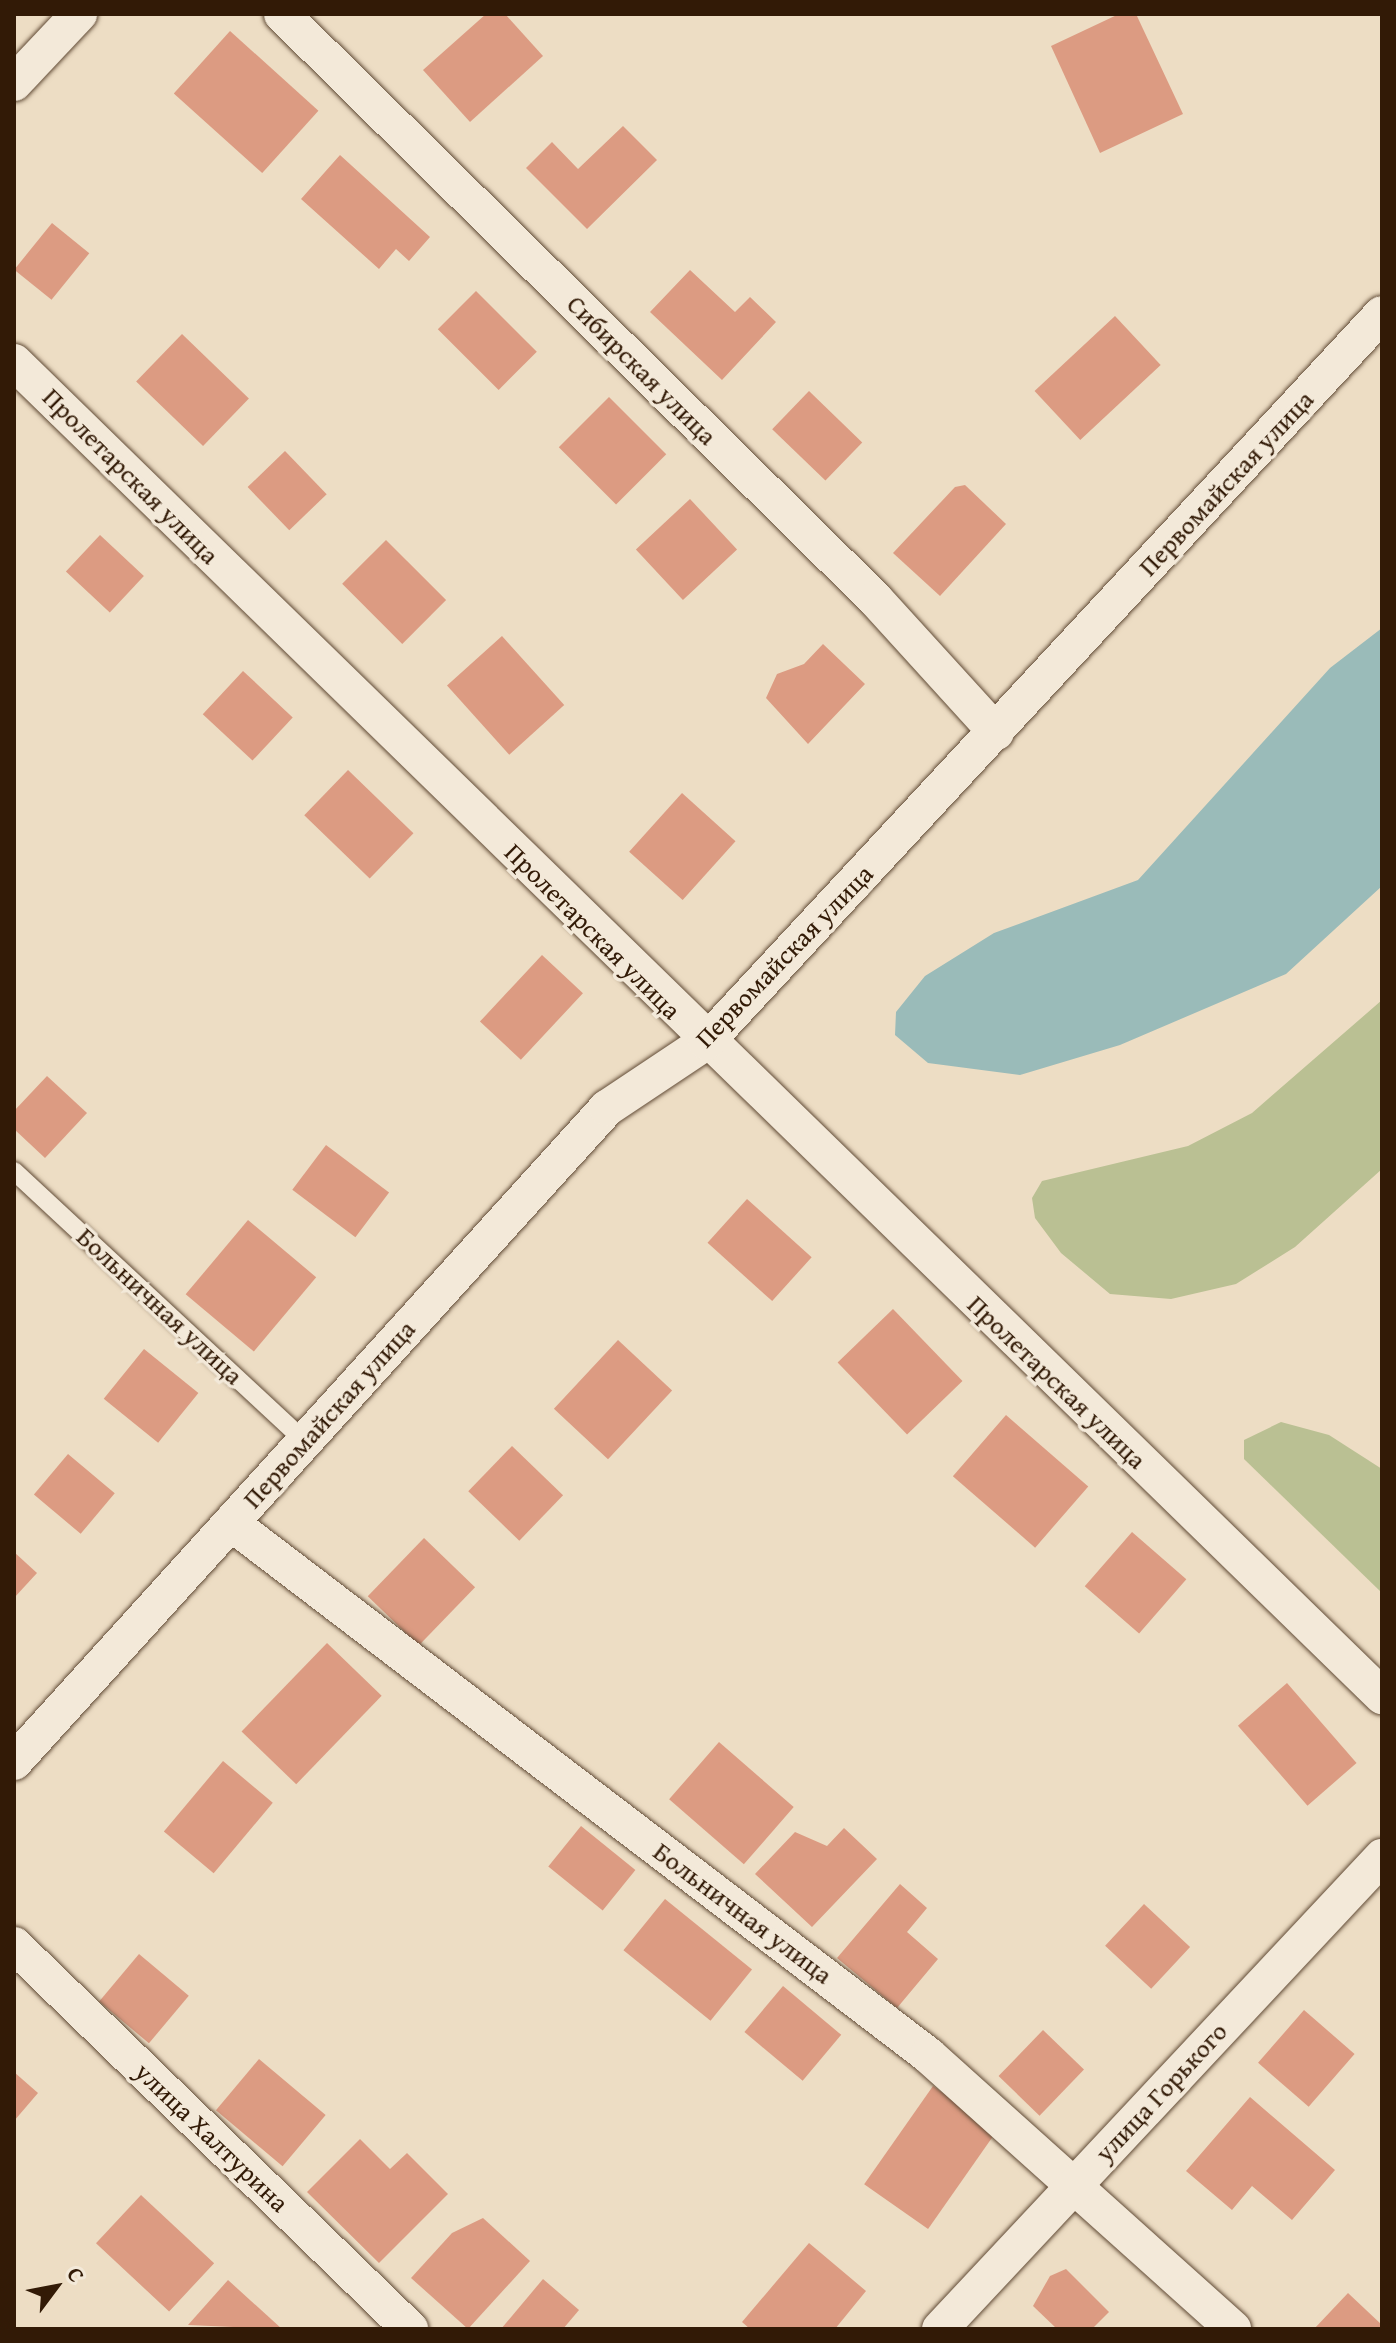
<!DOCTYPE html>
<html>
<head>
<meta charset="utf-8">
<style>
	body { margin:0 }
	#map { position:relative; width:1396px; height:2343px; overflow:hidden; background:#edddc4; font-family:"Gentium Book Plus",serif }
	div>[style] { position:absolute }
	.green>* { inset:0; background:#bac093 }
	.water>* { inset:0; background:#9abbb9 }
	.building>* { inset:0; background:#dc9b82; transform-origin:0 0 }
	.roads { filter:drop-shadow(0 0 2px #614b36) drop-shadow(0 0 2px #614b36) }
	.service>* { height:18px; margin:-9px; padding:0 9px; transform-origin:9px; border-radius:9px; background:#f3e9d9 }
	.minor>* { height:36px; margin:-18px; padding:0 18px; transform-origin:18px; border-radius:18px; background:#f3e9d9 }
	span { translate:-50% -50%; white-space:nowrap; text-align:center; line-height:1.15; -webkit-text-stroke:7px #f3e9d9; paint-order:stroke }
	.street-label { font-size:26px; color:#321a06 }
	.frame { position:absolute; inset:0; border:16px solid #321a06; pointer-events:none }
	.north { position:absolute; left:16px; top:2247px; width:80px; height:80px; -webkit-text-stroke:6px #f3e9d9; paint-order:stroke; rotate:58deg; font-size:22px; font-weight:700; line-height:32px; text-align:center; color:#321a06 }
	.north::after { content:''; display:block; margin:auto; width:28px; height:36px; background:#321a06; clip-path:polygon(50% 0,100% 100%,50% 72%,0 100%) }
</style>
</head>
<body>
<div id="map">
	<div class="green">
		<div style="clip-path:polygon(1382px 1000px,1382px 1169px,1295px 1247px,1236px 1284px,1171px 1299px,1110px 1294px,1061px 1253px,1035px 1218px,1032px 1198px,1042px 1181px,1188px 1146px,1252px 1113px)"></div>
		<div style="clip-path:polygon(1281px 1422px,1329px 1435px,1382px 1469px,1382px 1593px,1244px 1459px,1244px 1440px)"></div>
	</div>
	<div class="water">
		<div style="clip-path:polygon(1382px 628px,1382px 886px,1286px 974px,1120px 1045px,1020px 1075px,928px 1063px,895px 1035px,896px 1012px,925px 976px,994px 933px,1138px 880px,1330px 668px)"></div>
	</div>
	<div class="building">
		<div style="clip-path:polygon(486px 14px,505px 14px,543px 56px,470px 122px,423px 70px)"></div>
		<div style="clip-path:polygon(1119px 14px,1136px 14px,1183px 114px,1100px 153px,1051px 46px)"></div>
		<div style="left:230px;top:31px;width:119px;height:84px;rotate:42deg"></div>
		<div style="clip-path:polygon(623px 126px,657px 160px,587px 229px,526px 168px,552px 142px,578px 169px)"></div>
		<div style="clip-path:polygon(340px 155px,430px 237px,409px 261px,396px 249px,379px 269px,301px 199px)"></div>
		<div style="left:52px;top:223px;width:48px;height:60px;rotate:39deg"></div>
		<div style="clip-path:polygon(690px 270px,735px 312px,750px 297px,776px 322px,722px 380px,650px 312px)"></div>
		<div style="left:476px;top:291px;width:86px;height:54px;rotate:45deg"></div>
		<div style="left:1115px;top:316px;width:67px;height:110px;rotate:47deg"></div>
		<div style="left:182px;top:334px;width:93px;height:66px;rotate:44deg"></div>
		<div style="left:809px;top:391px;width:74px;height:53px;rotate:44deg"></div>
		<div style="left:609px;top:397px;width:81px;height:71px;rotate:45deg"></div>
		<div style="left:285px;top:451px;width:60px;height:52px;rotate:46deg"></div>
		<div style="clip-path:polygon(965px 485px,1006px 524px,940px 596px,893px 553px,955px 487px)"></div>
		<div style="left:690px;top:499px;width:69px;height:74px;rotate:47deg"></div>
		<div style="left:100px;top:535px;width:60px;height:50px;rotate:43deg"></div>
		<div style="left:386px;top:540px;width:85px;height:62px;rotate:45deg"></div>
		<div style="left:502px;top:636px;width:93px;height:74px;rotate:48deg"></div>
		<div style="clip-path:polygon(823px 644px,865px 684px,808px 744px,766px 698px,777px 674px,804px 664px)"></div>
		<div style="left:243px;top:671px;width:68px;height:59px;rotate:43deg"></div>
		<div style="left:348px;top:770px;width:91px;height:63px;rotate:44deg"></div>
		<div style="left:682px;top:793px;width:72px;height:79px;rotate:42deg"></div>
		<div style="left:542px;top:955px;width:56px;height:91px;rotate:43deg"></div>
		<div style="clip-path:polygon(47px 1076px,87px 1113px,45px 1158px,14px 1129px,14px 1111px)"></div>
		<div style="left:326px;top:1145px;width:79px;height:56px;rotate:37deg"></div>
		<div style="left:747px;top:1199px;width:87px;height:59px;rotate:42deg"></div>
		<div style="left:248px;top:1220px;width:89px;height:97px;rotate:40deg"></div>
		<div style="left:893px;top:1309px;width:100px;height:77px;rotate:46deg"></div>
		<div style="left:618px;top:1340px;width:74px;height:94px;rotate:43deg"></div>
		<div style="left:144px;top:1349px;width:70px;height:64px;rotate:39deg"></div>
		<div style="left:1006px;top:1415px;width:109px;height:81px;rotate:41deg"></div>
		<div style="left:512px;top:1446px;width:71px;height:63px;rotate:44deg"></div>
		<div style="left:68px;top:1454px;width:61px;height:53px;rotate:40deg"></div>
		<div style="left:1132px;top:1532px;width:72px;height:72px;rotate:41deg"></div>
		<div style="left:424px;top:1538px;width:71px;height:81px;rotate:44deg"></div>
		<div style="clip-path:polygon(14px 1552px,37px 1573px,14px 1598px)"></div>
		<div style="left:327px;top:1643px;width:76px;height:123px;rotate:44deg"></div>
		<div style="left:1287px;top:1683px;width:106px;height:65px;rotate:49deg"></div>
		<div style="left:719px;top:1742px;width:99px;height:76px;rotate:41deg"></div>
		<div style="left:223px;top:1761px;width:65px;height:92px;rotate:40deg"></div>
		<div style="left:581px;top:1826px;width:70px;height:52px;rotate:39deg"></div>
		<div style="clip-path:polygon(844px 1828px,877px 1859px,812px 1927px,755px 1874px,795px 1832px,827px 1846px)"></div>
		<div style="clip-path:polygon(900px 1884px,927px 1908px,907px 1932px,938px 1959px,897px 2008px,837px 1958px)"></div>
		<div style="left:665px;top:1899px;width:112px;height:66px;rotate:39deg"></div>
		<div style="left:1144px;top:1904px;width:63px;height:57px;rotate:43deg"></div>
		<div style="left:139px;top:1954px;width:65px;height:62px;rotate:40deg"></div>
		<div style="left:783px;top:1986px;width:76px;height:60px;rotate:40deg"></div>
		<div style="left:1304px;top:2010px;width:67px;height:70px;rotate:41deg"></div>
		<div style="left:1043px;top:2030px;width:57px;height:64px;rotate:44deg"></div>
		<div style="left:259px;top:2059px;width:87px;height:67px;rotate:40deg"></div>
		<div style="clip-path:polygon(14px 2072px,38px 2093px,14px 2121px)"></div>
		<div style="left:933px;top:2086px;width:78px;height:120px;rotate:35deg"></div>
		<div style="clip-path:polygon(1250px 2097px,1335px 2170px,1292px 2220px,1252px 2186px,1232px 2210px,1186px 2171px)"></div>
		<div style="clip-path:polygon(360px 2139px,390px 2169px,407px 2153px,448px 2194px,379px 2263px,307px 2192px)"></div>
		<div style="left:141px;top:2195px;width:100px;height:66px;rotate:43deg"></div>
		<div style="clip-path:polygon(483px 2218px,530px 2261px,468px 2329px,411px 2278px,452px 2233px)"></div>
		<div style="clip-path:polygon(809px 2243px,866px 2291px,835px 2329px,750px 2329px,742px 2322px)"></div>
		<div style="clip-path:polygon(1066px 2269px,1109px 2312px,1092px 2329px,1057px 2329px,1033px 2306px,1050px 2276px)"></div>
		<div style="clip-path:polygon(543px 2279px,579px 2310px,563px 2329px,501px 2329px)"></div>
		<div style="clip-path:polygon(228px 2280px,282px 2329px,188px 2325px)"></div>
		<div style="clip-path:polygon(1348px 2293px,1382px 2325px,1382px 2329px,1314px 2329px)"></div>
	</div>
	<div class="roads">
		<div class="service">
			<div style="left:14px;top:1171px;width:397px;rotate:42.9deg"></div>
		</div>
		<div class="minor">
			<div style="left:282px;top:14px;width:833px;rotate:44.61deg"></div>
			<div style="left:875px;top:599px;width:180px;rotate:47.7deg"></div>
			<div style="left:14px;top:83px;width:95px;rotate:-46.7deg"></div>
			<div style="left:14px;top:362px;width:1911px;rotate:44.28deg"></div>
			<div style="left:231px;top:1523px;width:877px;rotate:37.35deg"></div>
			<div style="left:928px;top:2055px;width:410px;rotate:41.9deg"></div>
			<div style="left:14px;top:1762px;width:883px;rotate:-47.8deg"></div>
			<div style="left:607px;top:1108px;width:119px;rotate:-33.7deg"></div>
			<div style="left:706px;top:1042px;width:993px;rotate:-47.12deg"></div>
			<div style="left:14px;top:1945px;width:552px;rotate:44.12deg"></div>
			<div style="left:940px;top:2329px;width:647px;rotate:-46.88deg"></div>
		</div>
	</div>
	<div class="street-label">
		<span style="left:642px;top:370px;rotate:45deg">Сибирская улица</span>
		<span style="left:131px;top:476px;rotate:45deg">Пролетарская улица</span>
		<span style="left:1226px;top:483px;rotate:-47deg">Первомайская улица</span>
		<span style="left:593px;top:931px;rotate:45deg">Пролетарская улица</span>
		<span style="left:784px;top:956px;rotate:-46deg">Первомайская улица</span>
		<span style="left:160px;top:1306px;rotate:43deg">Больничная улица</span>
		<span style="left:1057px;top:1382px;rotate:44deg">Пролетарская улица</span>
		<span style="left:329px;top:1414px;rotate:-48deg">Первомайская улица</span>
		<span style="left:743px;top:1913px;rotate:37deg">Больничная улица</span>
		<span style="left:1161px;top:2092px;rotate:-47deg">улица Горького</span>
		<span style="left:212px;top:2137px;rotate:44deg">улица Халтурина</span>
	</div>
	<div class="frame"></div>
	<div class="north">С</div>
</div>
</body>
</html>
